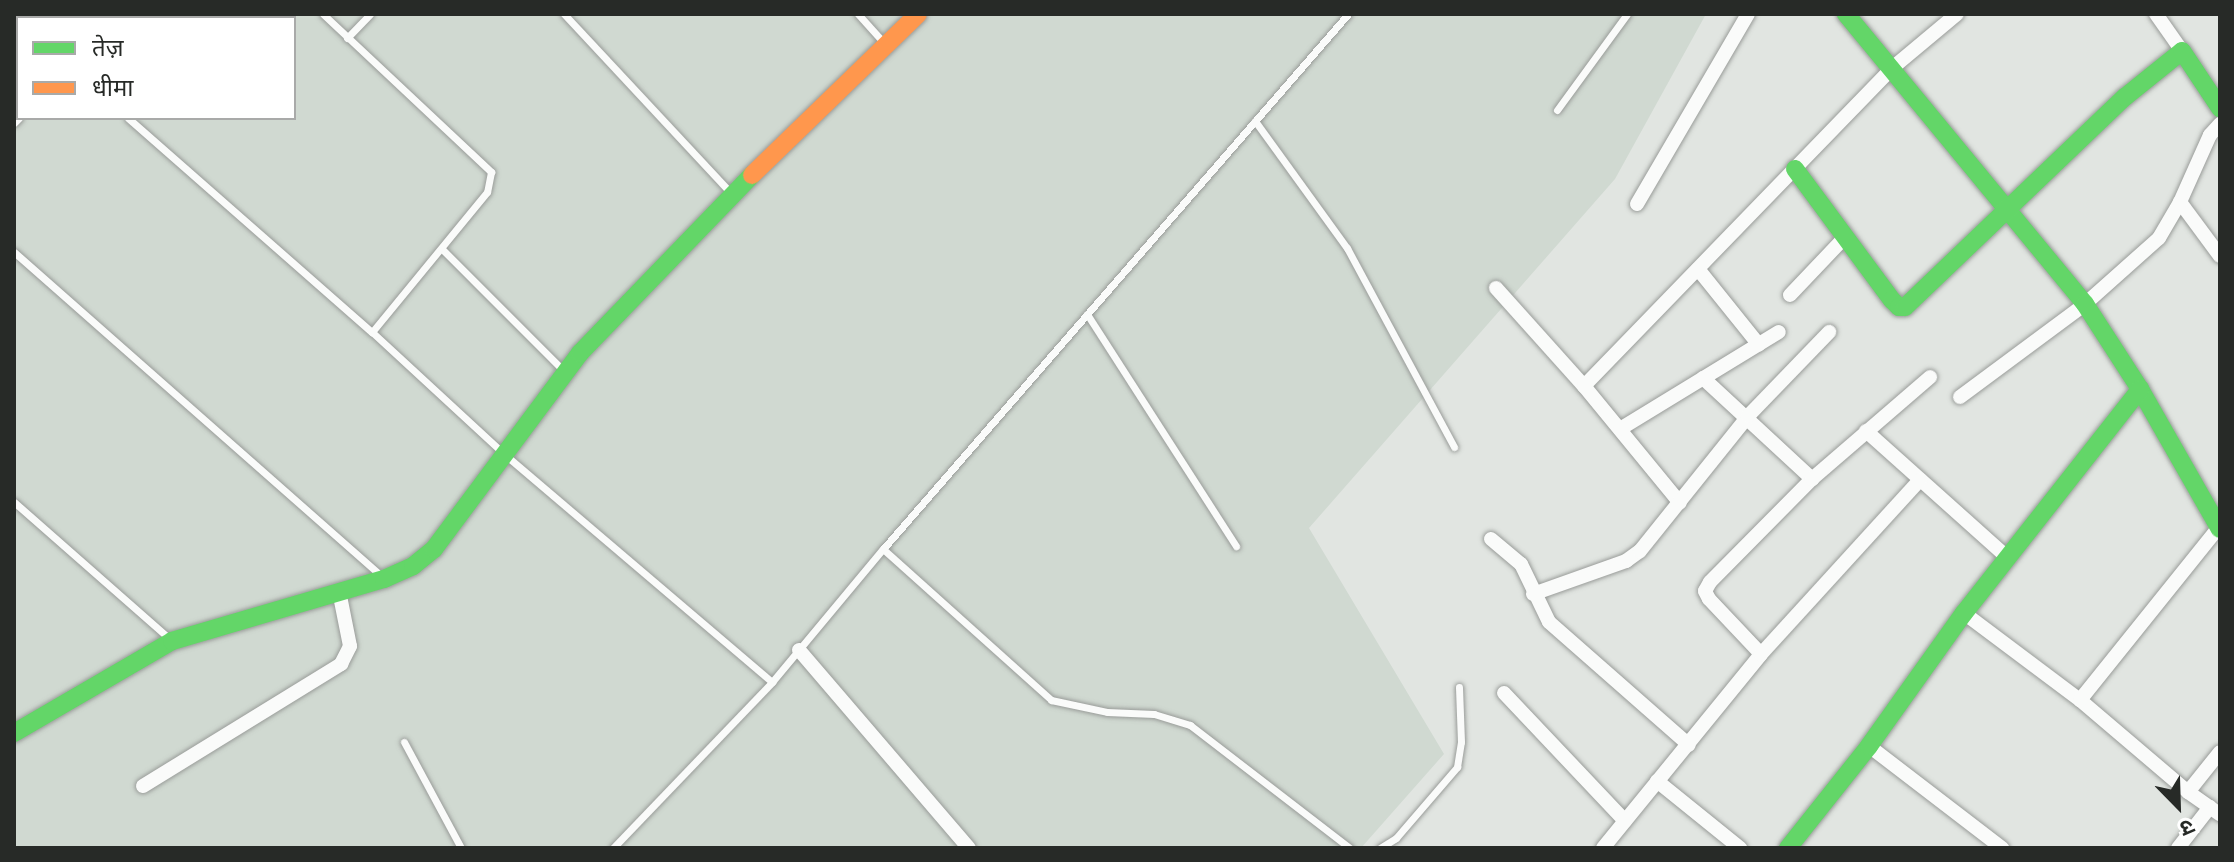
<!DOCTYPE html>
<html>
<head>
<meta charset="utf-8">
<style>
	body { margin:0 }
	#map { position:relative; width:2234px; height:862px; overflow:hidden; background:#e1e5e1; font-family:Manrope,"Noto Sans Devanagari",sans-serif }
	div>[style] { position:absolute }
	.built>* { inset:0; background:#d0d9d1 }
	.roads { filter:drop-shadow(0 0 2px #999c99) drop-shadow(0 0 2px #999c99) }
	.lane>* { height:7px; margin:-3.5px; padding:0 3.5px; transform-origin:3.5px; border-radius:3.5px; background:#fafbfa }
	.street>* { height:14px; margin:-7px; padding:0 7px; transform-origin:7px; border-radius:7px; background:#fafbfa }
	.fast>* { height:18px; margin:-9px; padding:0 9px; transform-origin:9px; border-radius:9px; background:#63d668 }
	.slow>* { height:18px; margin:-9px; padding:0 9px; transform-origin:9px; border-radius:9px; background:#ff974d }
	span { translate:-50% -50%; white-space:nowrap; text-align:center; line-height:1.15; -webkit-text-stroke:6px #fff; paint-order:stroke }
	.frame { position:absolute; inset:0; border:16px solid #272a27; pointer-events:none }
	.legend { position:absolute; left:16px; top:16px; width:280px; height:104px; box-sizing:border-box; background:#fff; border:2px solid #a9aaa9; margin:0; padding:10px 14px; list-style:none; font-size:24px; color:#272a27 }
	.legend li { display:flex; align-items:center; gap:16px; height:40px }
	.legend b { width:40px; border:2px solid #a9aaa9 }
	.north { position:absolute; left:2138px; top:766px; width:80px; height:80px; -webkit-text-stroke:6px #fff; paint-order:stroke; rotate:157deg; font-size:22px; font-weight:700; line-height:32px; text-align:center; color:#272a27 }
	.north::after { content:''; display:block; margin:auto; width:28px; height:36px; background:#272a27; clip-path:polygon(50% 0,100% 100%,50% 72%,0 100%) }
</style>
</head>
<body>
<div id="map">
	<div class="built">
		<div style="clip-path:polygon(evenodd,14px 14px,1706px 14px,1615px 179px,1309px 528px,1444px 754px,1361px 848px,14px 848px,14px 14px,18px 18px,294px 18px,294px 118px,18px 118px,18px 18px)"></div>
	</div>
	<div class="roads">
		<div class="lane">
			<div style="left:323px;top:14px;width:231px;rotate:43.2deg"></div>
			<div style="left:491px;top:172px;width:20px;rotate:101deg"></div>
			<div style="left:487px;top:192px;width:181px;rotate:129.4deg"></div>
			<div style="left:564px;top:14px;width:245px;rotate:47deg"></div>
			<div style="left:858px;top:14px;width:39px;rotate:48deg"></div>
			<div style="left:14px;top:23px;width:6px;rotate:45deg"></div>
			<div style="left:347px;top:38px;width:33px;rotate:-46deg"></div>
			<div style="left:1557px;top:110px;width:119px;rotate:-53.9deg"></div>
			<div style="left:128px;top:118px;width:325px;rotate:41.3deg"></div>
			<div style="left:372px;top:332px;width:178px;rotate:42.7deg"></div>
			<div style="left:503px;top:453px;width:353px;rotate:40.4deg"></div>
			<div style="left:1255px;top:121px;width:157px;rotate:54.1deg"></div>
			<div style="left:1347px;top:248px;width:226px;rotate:61.7deg"></div>
			<div style="left:14px;top:123px;width:7px;rotate:-45deg"></div>
			<div style="left:442px;top:249px;width:171px;rotate:45deg"></div>
			<div style="left:14px;top:252px;width:490px;rotate:41.4deg"></div>
			<div style="left:1087px;top:314px;width:276px;rotate:57.3deg"></div>
			<div style="left:14px;top:502px;width:208px;rotate:41.3deg"></div>
			<div style="left:883px;top:549px;width:226px;rotate:41.9deg"></div>
			<div style="left:1051px;top:700px;width:57px;rotate:12.1deg"></div>
			<div style="left:1107px;top:712px;width:47px;rotate:2.4deg"></div>
			<div style="left:1154px;top:714px;width:38px;rotate:17deg"></div>
			<div style="left:1190px;top:725px;width:202px;rotate:37.6deg"></div>
			<div style="left:404px;top:742px;width:120px;rotate:61.7deg"></div>
			<div style="left:613px;top:848px;width:230px;rotate:-46.2deg"></div>
			<div style="left:772px;top:682px;width:173px;rotate:-50.2deg"></div>
			<div style="left:883px;top:549px;width:709px;rotate:-49deg"></div>
			<div style="left:1380px;top:848px;width:19px;rotate:-32deg"></div>
			<div style="left:1396px;top:838px;width:94px;rotate:-49.3deg"></div>
			<div style="left:1457px;top:767px;width:25px;rotate:-81deg"></div>
			<div style="left:1461px;top:742px;width:55px;rotate:-92.1deg"></div>
		</div>
		<div class="street">
			<div style="left:2156px;top:14px;width:45px;rotate:54.9deg"></div>
			<div style="left:2180px;top:202px;width:67px;rotate:53.5deg"></div>
			<div style="left:1637px;top:204px;width:220px;rotate:-59.7deg"></div>
			<div style="left:1698px;top:269px;width:97px;rotate:51.2deg"></div>
			<div style="left:1496px;top:288px;width:132px;rotate:48.1deg"></div>
			<div style="left:1584px;top:386px;width:151px;rotate:50.6deg"></div>
			<div style="left:1790px;top:295px;width:80px;rotate:-46.5deg"></div>
			<div style="left:1703px;top:378px;width:149px;rotate:42.8deg"></div>
			<div style="left:1584px;top:386px;width:440px;rotate:-45.9deg"></div>
			<div style="left:1890px;top:70px;width:87px;rotate:-39.9deg"></div>
			<div style="left:1960px;top:397px;width:156px;rotate:-36.6deg"></div>
			<div style="left:2085px;top:304px;width:99px;rotate:-41.7deg"></div>
			<div style="left:2159px;top:238px;width:42px;rotate:-59.7deg"></div>
			<div style="left:2180px;top:202px;width:73px;rotate:-65.9deg"></div>
			<div style="left:2210px;top:135px;width:15px;rotate:-48deg"></div>
			<div style="left:1620px;top:429px;width:186px;rotate:-31.4deg"></div>
			<div style="left:1866px;top:431px;width:191px;rotate:41.8deg"></div>
			<div style="left:1491px;top:539px;width:39px;rotate:40deg"></div>
			<div style="left:1521px;top:564px;width:64px;rotate:64.2deg"></div>
			<div style="left:1549px;top:622px;width:186px;rotate:41.3deg"></div>
			<div style="left:1533px;top:594px;width:99px;rotate:-19.5deg"></div>
			<div style="left:1626px;top:561px;width:17px;rotate:-36deg"></div>
			<div style="left:1640px;top:551px;width:173px;rotate:-51.3deg"></div>
			<div style="left:1748px;top:416px;width:117px;rotate:-46deg"></div>
			<div style="left:1964px;top:613px;width:145px;rotate:36.9deg"></div>
			<div style="left:2080px;top:700px;width:142px;rotate:40.4deg"></div>
			<div style="left:2188px;top:792px;width:39px;rotate:35deg"></div>
			<div style="left:799px;top:650px;width:261px;rotate:49.4deg"></div>
			<div style="left:1761px;top:654px;width:76px;rotate:-133.4deg"></div>
			<div style="left:1709px;top:599px;width:9px;rotate:-117deg"></div>
			<div style="left:1705px;top:591px;width:10px;rotate:-61deg"></div>
			<div style="left:1710px;top:582px;width:145px;rotate:-45.3deg"></div>
			<div style="left:1812px;top:479px;width:156px;rotate:-40.8deg"></div>
			<div style="left:1504px;top:693px;width:176px;rotate:46.6deg"></div>
			<div style="left:2080px;top:700px;width:222px;rotate:-51.2deg"></div>
			<div style="left:1869px;top:746px;width:168px;rotate:37.5deg"></div>
			<div style="left:1657px;top:781px;width:107px;rotate:38.9deg"></div>
			<div style="left:143px;top:786px;width:233px;rotate:-31.6deg"></div>
			<div style="left:341px;top:664px;width:20px;rotate:-63deg"></div>
			<div style="left:350px;top:646px;width:56px;rotate:-101.3deg"></div>
			<div style="left:2188px;top:792px;width:51px;rotate:-51.3deg"></div>
			<div style="left:1603px;top:848px;width:250px;rotate:-50.8deg"></div>
			<div style="left:1761px;top:654px;width:236px;rotate:-47.6deg"></div>
			<div style="left:2178px;top:848px;width:52px;rotate:-52deg"></div>
		</div>
		<div class="fast">
			<div style="left:1846px;top:14px;width:376px;rotate:50.5deg"></div>
			<div style="left:2085px;top:304px;width:101px;rotate:57.1deg"></div>
			<div style="left:2140px;top:389px;width:161px;rotate:60.3deg"></div>
			<div style="left:1795px;top:169px;width:163px;rotate:53.5deg"></div>
			<div style="left:1892px;top:300px;width:10px;rotate:45deg"></div>
			<div style="left:1899px;top:307px;width:6px"></div>
			<div style="left:1905px;top:307px;width:304px;rotate:-43.7deg"></div>
			<div style="left:2125px;top:97px;width:73px;rotate:-38.9deg"></div>
			<div style="left:2182px;top:51px;width:69px;rotate:56.3deg"></div>
			<div style="left:14px;top:733px;width:183px;rotate:-30.2deg"></div>
			<div style="left:172px;top:641px;width:221px;rotate:-16.3deg"></div>
			<div style="left:384px;top:579px;width:32px;rotate:-24deg"></div>
			<div style="left:413px;top:566px;width:27px;rotate:-39deg"></div>
			<div style="left:434px;top:549px;width:244px;rotate:-53.3deg"></div>
			<div style="left:580px;top:353px;width:248px;rotate:-46deg"></div>
			<div style="left:1788px;top:848px;width:130px;rotate:-51.5deg"></div>
			<div style="left:1869px;top:746px;width:163px;rotate:-54.5deg"></div>
			<div style="left:1964px;top:613px;width:285px;rotate:-51.8deg"></div>
		</div>
		<div class="slow">
			<div style="left:752px;top:175px;width:231px;rotate:-44.1deg"></div>
		</div>
	</div>
	<div class="frame"></div>
	<ul class="legend">
	<li><b style="height:10px;background:#63d668"></b>तेज़</li>
	<li><b style="height:10px;background:#ff974d"></b>धीमा</li>
	</ul>
	<div class="north">उ</div>
</div>
</body>
</html>
